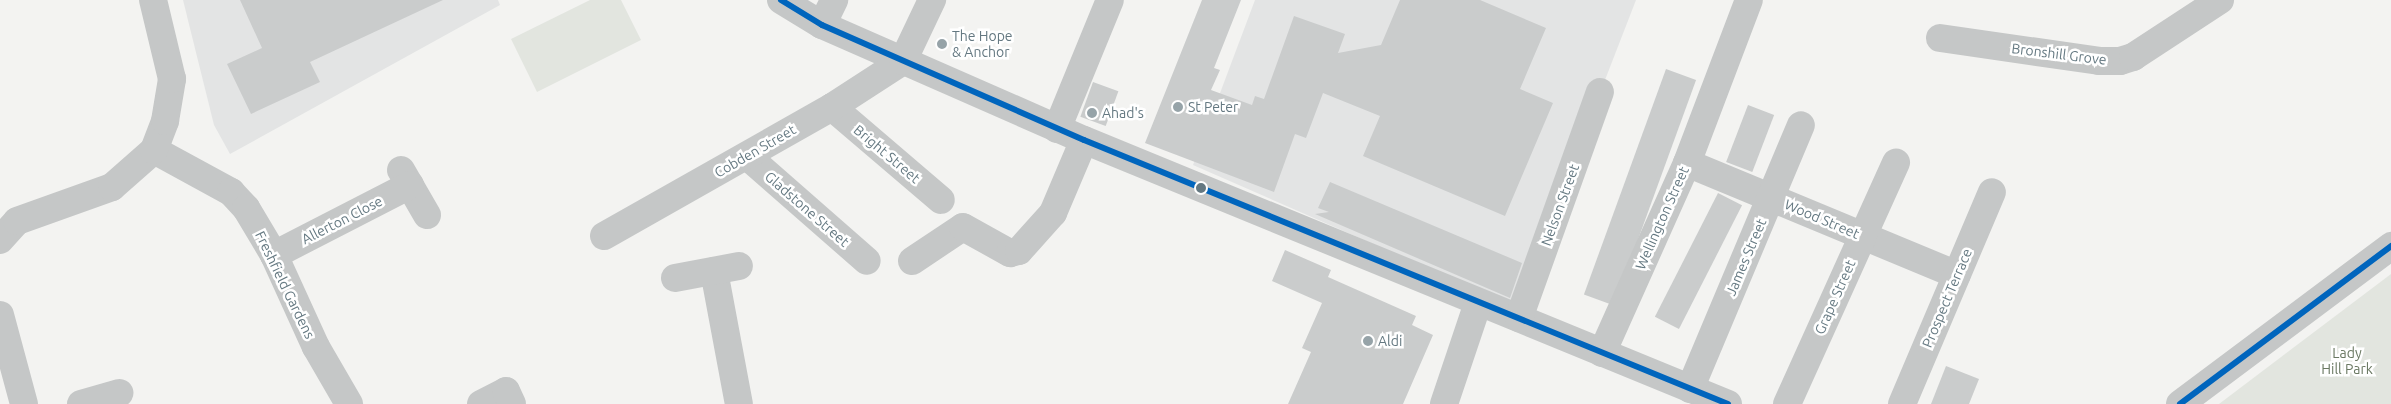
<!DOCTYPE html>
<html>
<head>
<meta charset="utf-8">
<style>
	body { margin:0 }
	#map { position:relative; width:2391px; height:404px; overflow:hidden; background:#f3f3f1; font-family:Ubuntu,sans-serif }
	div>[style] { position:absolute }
	.built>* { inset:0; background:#e3e4e4 }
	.green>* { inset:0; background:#e2e5df }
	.building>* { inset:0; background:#cacccc; transform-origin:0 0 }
	.minor>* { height:28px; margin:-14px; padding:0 14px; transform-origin:14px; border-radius:14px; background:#c5c7c7 }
	.bus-1>* { height:6px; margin:-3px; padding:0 3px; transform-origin:3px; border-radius:3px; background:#0065bd }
	.dots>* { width:14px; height:14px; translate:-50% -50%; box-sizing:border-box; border:2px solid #fff; border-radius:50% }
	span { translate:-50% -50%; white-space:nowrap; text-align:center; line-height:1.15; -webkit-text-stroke:5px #fff; paint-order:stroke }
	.poi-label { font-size:14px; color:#647881 }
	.left { translate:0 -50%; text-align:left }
	.street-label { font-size:14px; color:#647881 }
	.park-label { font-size:14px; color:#6a7862 }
</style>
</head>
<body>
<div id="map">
	<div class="built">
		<div style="clip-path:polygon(183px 0,498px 0,500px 5px,230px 154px,214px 125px)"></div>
		<div style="clip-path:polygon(1255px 0,1636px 0,1517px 307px,1193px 165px)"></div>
	</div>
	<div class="green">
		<div style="clip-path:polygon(590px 0,621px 0,641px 40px,537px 92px,511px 39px)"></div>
		<div style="clip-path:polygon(2391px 274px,2391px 404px,2219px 404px)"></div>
	</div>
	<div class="building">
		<div style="clip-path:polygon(240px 0,443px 0,310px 62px,320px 82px,251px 114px,227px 64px,262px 48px)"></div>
		<div style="clip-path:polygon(1202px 0,1241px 0,1214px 68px,1220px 70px,1211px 90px,1252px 105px,1255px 96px,1264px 99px,1294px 16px,1345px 34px,1338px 53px,1381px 45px,1400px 0,1480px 0,1546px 28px,1520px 89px,1553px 103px,1505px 216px,1363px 156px,1380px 116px,1323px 93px,1306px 138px,1295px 134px,1274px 192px,1145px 143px)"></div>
		<div style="left:1666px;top:69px;width:32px;height:240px;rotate:20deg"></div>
		<div style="left:1093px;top:82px;width:27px;height:37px;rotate:20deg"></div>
		<div style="left:1748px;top:105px;width:28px;height:61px;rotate:21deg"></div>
		<div style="clip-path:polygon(1330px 182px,1522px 263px,1510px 298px,1315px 214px,1329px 212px,1318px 208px)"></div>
		<div style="left:1718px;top:193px;width:27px;height:139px;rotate:27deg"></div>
		<div style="clip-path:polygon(1285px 250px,1331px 270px,1328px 277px,1416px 316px,1412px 325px,1433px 335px,1403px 404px,1288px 404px,1311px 352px,1302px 348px,1322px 303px,1272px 281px)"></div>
		<div style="clip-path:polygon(1946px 366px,1979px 379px,1969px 404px,1931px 404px)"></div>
	</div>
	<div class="minor">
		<div style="left:781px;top:0;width:48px;rotate:31.4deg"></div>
		<div style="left:822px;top:25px;width:286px;rotate:23.7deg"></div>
		<div style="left:1084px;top:140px;width:696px;rotate:22.29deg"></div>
		<div style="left:822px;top:25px;width:28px;rotate:-64deg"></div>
		<div style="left:1940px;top:38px;width:161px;rotate:8.2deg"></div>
		<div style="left:2099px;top:61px;width:21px"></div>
		<div style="left:2120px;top:61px;width:14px;rotate:-17deg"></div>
		<div style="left:2133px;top:57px;width:104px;rotate:-33.2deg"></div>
		<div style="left:832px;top:107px;width:143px;rotate:40.5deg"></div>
		<div style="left:1057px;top:129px;width:139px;rotate:-67.7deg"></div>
		<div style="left:154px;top:150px;width:88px;rotate:28.6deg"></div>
		<div style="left:231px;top:192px;width:22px;rotate:47deg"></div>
		<div style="left:246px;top:208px;width:55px;rotate:59.2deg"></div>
		<div style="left:274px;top:255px;width:101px;rotate:65.5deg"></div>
		<div style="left:316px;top:347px;width:66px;rotate:59.9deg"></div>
		<div style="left:747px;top:156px;width:159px;rotate:41.2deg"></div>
		<div style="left:1687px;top:163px;width:292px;rotate:22.5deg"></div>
		<div style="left:401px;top:170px;width:52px;rotate:60deg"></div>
		<div style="left:604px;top:236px;width:262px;rotate:-29.5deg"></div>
		<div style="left:832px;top:107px;width:85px;rotate:-32.9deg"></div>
		<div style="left:903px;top:61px;width:68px;rotate:-64.6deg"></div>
		<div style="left:0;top:240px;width:25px;rotate:-48deg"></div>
		<div style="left:17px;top:221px;width:101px;rotate:-19.7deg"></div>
		<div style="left:112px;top:187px;width:56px;rotate:-41.4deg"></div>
		<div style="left:154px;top:150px;width:31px;rotate:-69deg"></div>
		<div style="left:165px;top:121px;width:43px;rotate:-80.5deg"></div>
		<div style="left:172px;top:79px;width:81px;rotate:-103.5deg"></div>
		<div style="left:274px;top:255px;width:153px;rotate:-27.2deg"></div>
		<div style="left:912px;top:261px;width:61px;rotate:-33.7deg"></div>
		<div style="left:963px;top:227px;width:54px;rotate:29deg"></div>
		<div style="left:1010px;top:253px;width:9px;rotate:-13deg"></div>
		<div style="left:1019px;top:251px;width:51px;rotate:-48.2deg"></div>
		<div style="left:1053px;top:213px;width:79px;rotate:-67deg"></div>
		<div style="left:714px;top:271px;width:135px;rotate:79.4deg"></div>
		<div style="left:675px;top:278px;width:65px;rotate:-10.6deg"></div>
		<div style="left:0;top:315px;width:92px;rotate:74.9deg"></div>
		<div style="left:1519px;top:318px;width:240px;rotate:-70.3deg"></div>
		<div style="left:1602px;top:353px;width:208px;rotate:-65.9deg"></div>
		<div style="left:1687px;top:163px;width:174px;rotate:-69.2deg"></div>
		<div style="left:1690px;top:389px;width:286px;rotate:-67.2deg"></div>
		<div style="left:81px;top:404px;width:40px;rotate:-16deg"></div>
		<div style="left:481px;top:404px;width:28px;rotate:-27deg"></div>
		<div style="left:506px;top:391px;width:14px;rotate:65deg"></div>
		<div style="left:1444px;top:404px;width:107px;rotate:-71.4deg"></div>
		<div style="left:1787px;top:404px;width:265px;rotate:-65.7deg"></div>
		<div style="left:1902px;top:404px;width:230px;rotate:-67deg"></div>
		<div style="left:2180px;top:404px;width:264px;rotate:-36.8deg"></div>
	</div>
	<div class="bus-1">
		<div style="left:781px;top:0;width:48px;rotate:31.4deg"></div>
		<div style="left:822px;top:25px;width:286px;rotate:23.7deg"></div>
		<div style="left:1084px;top:140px;width:696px;rotate:22.29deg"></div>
		<div style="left:2180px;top:404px;width:264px;rotate:-36.8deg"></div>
	</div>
	<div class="dots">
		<div style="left:942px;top:44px;background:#96a3a8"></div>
		<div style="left:1178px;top:107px;background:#96a3a8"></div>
		<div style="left:1092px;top:113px;background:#96a3a8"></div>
		<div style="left:1201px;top:188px;background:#647881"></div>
		<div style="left:1368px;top:341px;background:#96a3a8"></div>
	</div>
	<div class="poi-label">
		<span class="left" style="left:952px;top:44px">The Hope<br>&amp; Anchor</span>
		<span class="left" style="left:1188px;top:107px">St Peter</span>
		<span class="left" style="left:1102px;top:113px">Ahad's</span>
		<span class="left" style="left:1378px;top:341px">Aldi</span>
	</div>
	<div class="street-label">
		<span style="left:2059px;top:54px;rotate:7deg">Bronshill Grove</span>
		<span style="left:755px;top:151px;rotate:-30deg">Cobden Street</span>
		<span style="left:887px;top:154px;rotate:40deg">Bright Street</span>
		<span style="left:1560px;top:205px;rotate:-70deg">Nelson Street</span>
		<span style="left:807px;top:209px;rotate:41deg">Gladstone Street</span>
		<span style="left:1662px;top:218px;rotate:-66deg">Wellington Street</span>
		<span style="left:1822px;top:219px;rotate:23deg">Wood Street</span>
		<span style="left:342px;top:220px;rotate:-27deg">Allerton Close</span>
		<span style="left:1746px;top:257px;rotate:-67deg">James Street</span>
		<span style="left:285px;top:285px;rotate:64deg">Freshfield Gardens</span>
		<span style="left:1835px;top:297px;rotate:-66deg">Grape Street</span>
		<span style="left:1947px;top:298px;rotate:-67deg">Prospect Terrace</span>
	</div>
	<div class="park-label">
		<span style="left:2347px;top:361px">Lady<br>Hill Park</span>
	</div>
</div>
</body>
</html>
